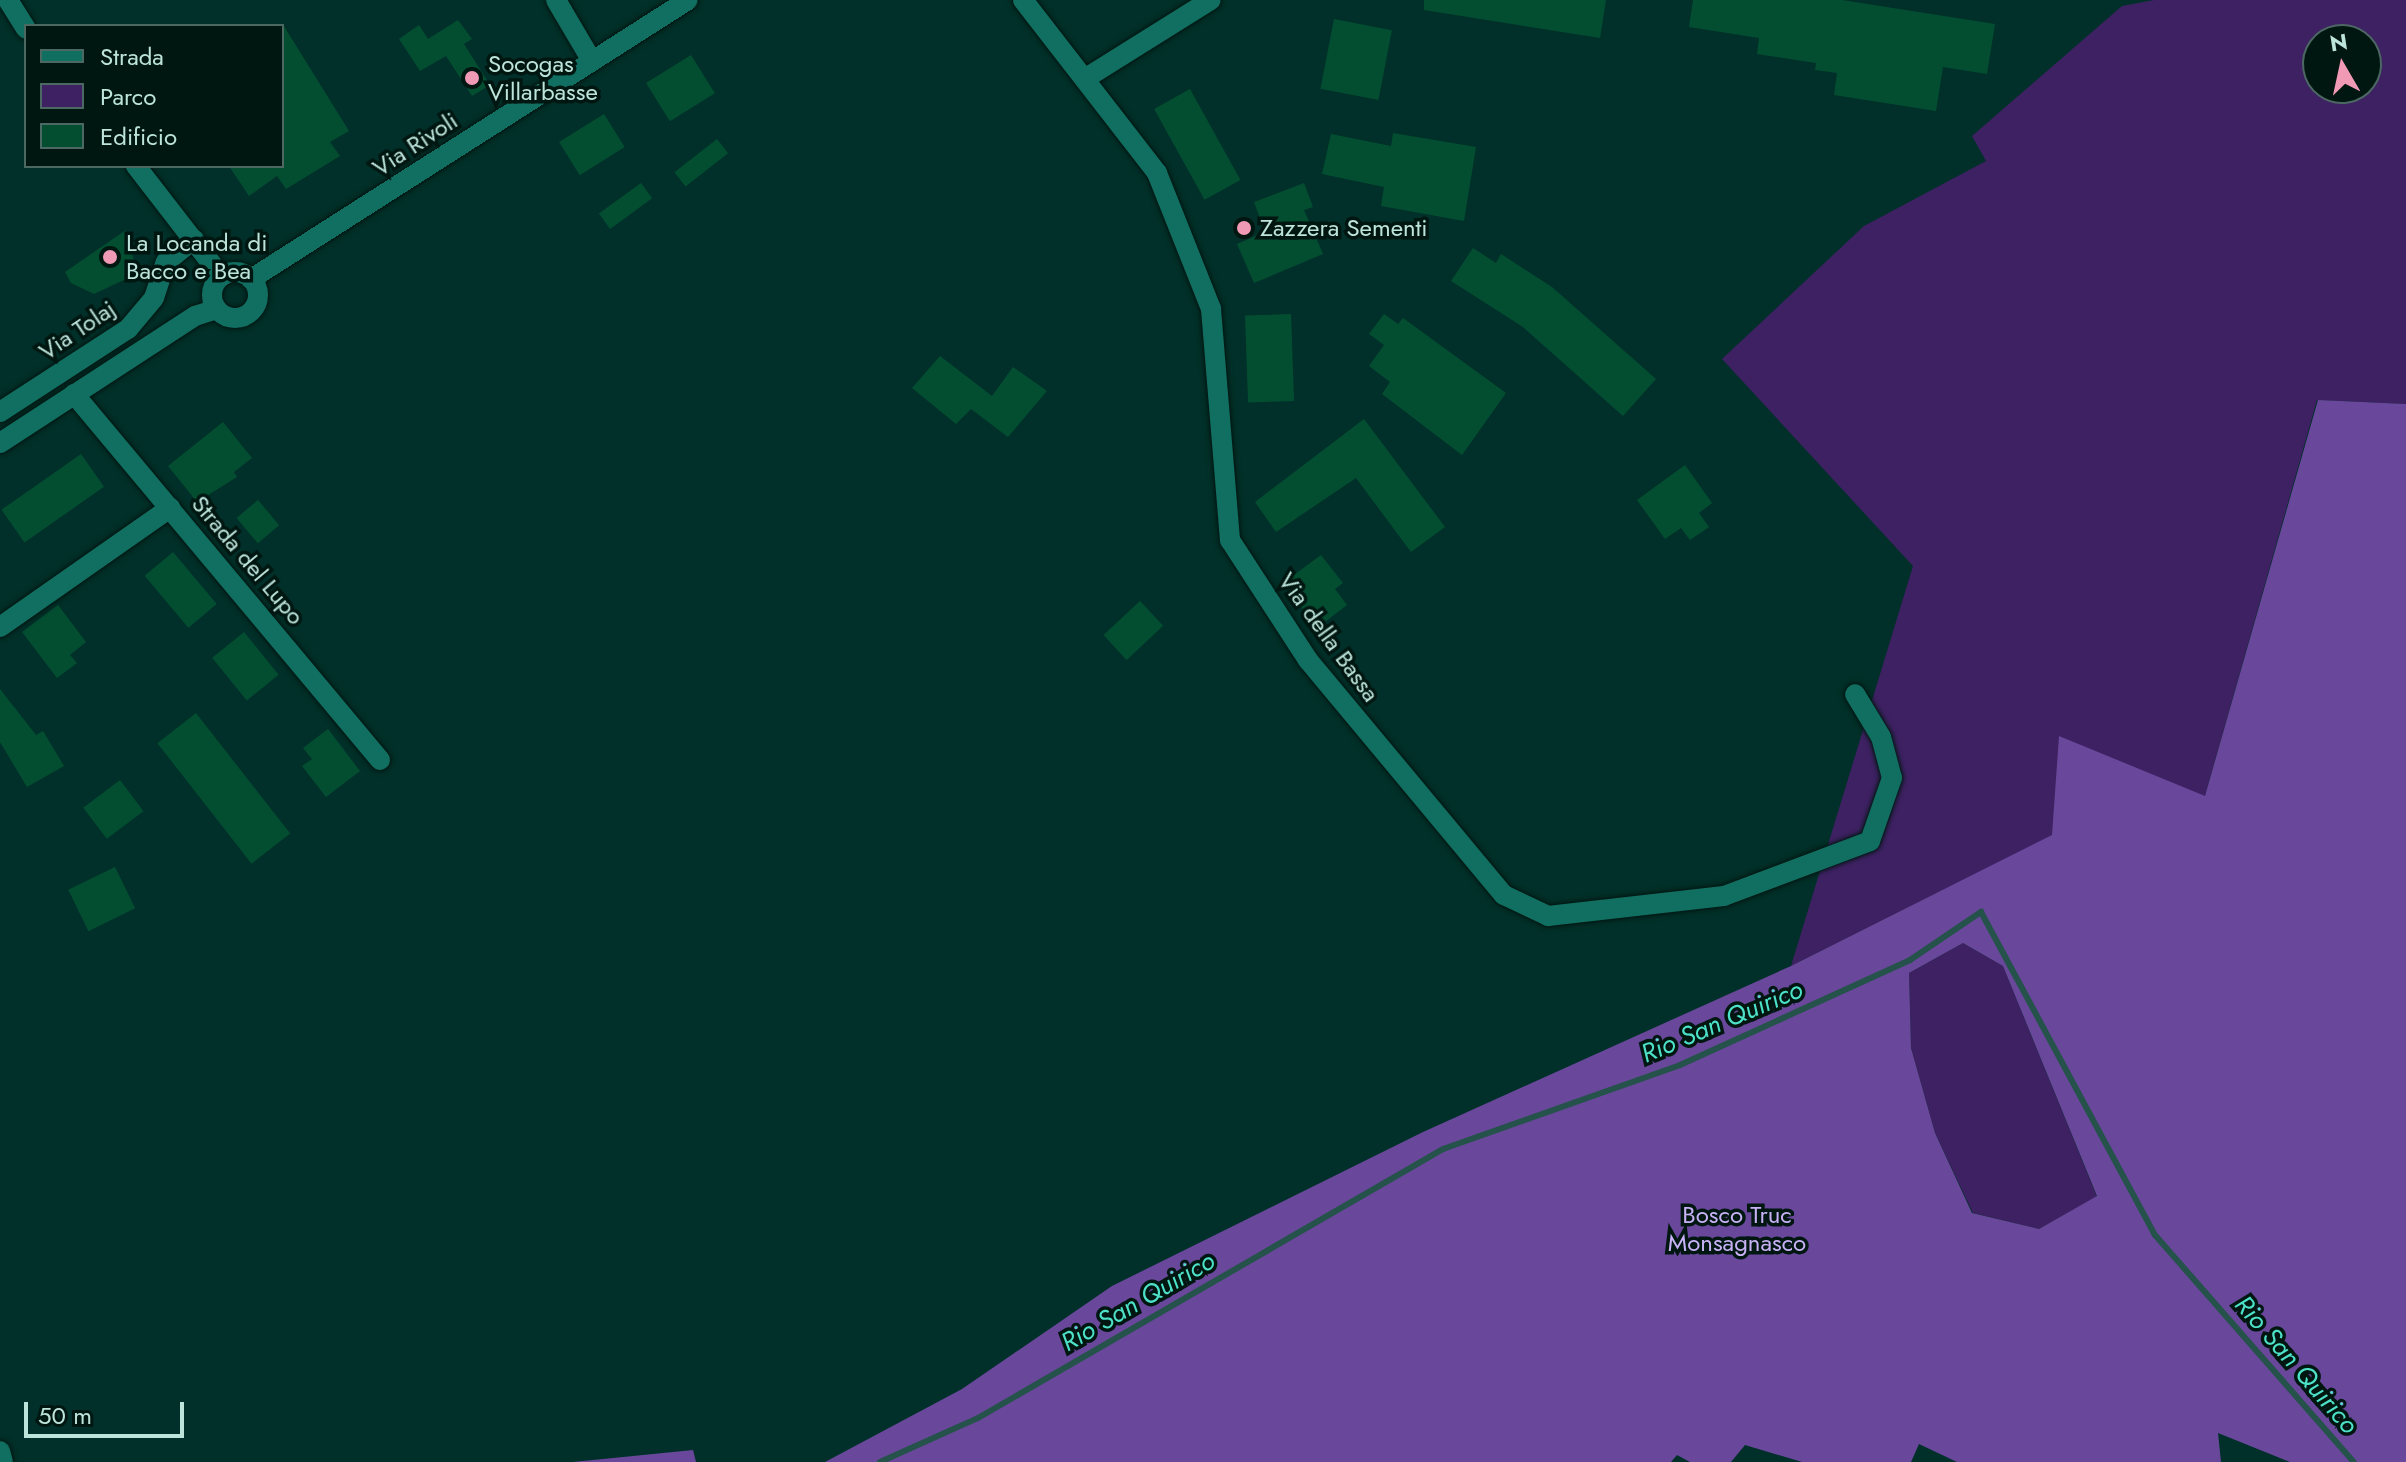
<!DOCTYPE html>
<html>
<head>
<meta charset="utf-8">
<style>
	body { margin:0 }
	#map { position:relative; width:2406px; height:1462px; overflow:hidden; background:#003029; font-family:Jost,sans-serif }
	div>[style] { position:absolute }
	.green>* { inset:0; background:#3d2162 }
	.forest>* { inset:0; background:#69489b }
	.stream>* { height:6px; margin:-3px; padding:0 3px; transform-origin:3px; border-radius:3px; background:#25524a }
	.building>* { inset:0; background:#034e31; transform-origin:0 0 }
	.roads { filter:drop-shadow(0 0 2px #001611) drop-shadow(0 0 2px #001611) }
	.minor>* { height:20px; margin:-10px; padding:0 10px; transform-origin:10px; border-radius:10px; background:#116f61 }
	.minor>.ring { margin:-10px; padding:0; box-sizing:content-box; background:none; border:20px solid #116f61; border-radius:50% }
	.dots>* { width:22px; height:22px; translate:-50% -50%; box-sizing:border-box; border:4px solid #001611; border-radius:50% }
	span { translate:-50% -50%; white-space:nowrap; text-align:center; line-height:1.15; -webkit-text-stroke:7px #001611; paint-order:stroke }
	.poi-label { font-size:24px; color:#bde4db }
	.left { translate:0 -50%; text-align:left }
	.street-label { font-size:24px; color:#bde4db }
	.park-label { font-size:24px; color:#c8b2f5 }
	.water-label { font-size:26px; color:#4de1c8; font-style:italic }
	.legend { position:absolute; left:24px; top:24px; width:260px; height:144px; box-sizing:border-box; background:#001611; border:2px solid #4c6862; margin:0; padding:10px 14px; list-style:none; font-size:24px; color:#bde4db }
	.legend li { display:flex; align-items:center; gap:16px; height:40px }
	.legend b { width:40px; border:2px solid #4c6862 }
	.north { position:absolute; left:2302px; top:24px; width:80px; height:80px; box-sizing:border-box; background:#001611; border:2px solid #4c6862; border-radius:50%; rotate:351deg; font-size:22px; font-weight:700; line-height:32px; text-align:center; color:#bde4db }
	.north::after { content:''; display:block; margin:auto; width:28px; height:36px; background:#f09ab5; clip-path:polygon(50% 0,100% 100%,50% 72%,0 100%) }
	.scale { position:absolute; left:24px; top:1402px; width:160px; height:36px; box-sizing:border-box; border:4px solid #bde4db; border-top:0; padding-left:10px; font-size:24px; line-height:28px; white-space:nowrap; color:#bde4db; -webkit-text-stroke:6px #001611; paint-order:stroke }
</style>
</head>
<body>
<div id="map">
	<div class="green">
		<div style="clip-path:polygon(evenodd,2154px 0,2406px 0,2406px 404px,2317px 400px,2205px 796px,2053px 835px,1791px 966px,1913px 566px,1722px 359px,1864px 226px,1986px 161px,1972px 136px,2122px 6px,2154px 0,2318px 40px,2366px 40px,2366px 88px,2318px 88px,2318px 40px)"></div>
		<div style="clip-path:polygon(1963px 943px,2003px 966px,2097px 1197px,2039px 1229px,1973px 1213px,1935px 1133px,1911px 1048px,1909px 973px)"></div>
	</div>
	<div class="forest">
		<div style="clip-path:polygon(evenodd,2318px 400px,2406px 404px,2406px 1462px,2290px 1462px,2218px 1433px,2221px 1462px,1957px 1462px,1919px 1444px,1911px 1462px,1802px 1462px,1745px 1445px,1731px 1462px,1690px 1462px,1677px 1455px,1671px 1462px,825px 1462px,962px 1389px,1112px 1286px,1423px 1132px,1791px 966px,2052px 835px,2059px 736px,2205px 796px,2318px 400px,1963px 943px,2003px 966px,2097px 1196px,2039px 1229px,1972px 1213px,1935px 1133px,1911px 1048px,1909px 973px,1963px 943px)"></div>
		<div style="clip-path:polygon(693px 1450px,696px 1462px,573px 1462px)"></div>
	</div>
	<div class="stream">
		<div style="left:880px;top:1462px;width:107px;rotate:-24.2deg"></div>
		<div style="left:978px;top:1418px;width:537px;rotate:-30.05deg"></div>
		<div style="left:1443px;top:1149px;width:251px;rotate:-19.5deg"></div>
		<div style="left:1680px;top:1065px;width:253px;rotate:-24.5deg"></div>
		<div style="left:1910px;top:960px;width:86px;rotate:-34.1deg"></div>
		<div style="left:1981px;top:912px;width:367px;rotate:61.7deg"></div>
		<div style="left:2155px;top:1235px;width:302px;rotate:48.8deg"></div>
	</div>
	<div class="building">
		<div style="clip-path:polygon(1424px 0,1606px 0,1600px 38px,1424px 10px)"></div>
		<div style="clip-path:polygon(1693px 0,1842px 0,1995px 24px,1987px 74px,1943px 67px,1936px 111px,1834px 95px,1837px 73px,1815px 70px,1816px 63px,1757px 54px,1759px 38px,1689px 27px)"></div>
		<div style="left:1334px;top:19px;width:59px;height:71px;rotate:11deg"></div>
		<div style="clip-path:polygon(458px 20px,472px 39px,464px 44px,490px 85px,472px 96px,446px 56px,420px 71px,399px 39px,419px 25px,428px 39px)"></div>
		<div style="clip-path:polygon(282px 23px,349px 131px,330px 142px,340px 156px,286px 189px,277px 176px,249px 196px,229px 166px,282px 166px)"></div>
		<div style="left:691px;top:55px;width:45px;height:53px;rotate:58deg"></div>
		<div style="left:1190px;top:89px;width:104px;height:41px;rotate:61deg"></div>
		<div style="left:604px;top:114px;width:39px;height:53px;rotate:58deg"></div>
		<div style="clip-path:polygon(1393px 133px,1476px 147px,1464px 221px,1381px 206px,1384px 187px,1322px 174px,1331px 134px,1391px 146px)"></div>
		<div style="left:717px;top:139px;width:18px;height:54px;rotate:52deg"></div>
		<div style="left:641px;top:183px;width:19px;height:52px;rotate:54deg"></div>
		<div style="clip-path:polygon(1304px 183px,1313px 207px,1304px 210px,1323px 254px,1254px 283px,1237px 244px,1265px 232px,1254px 202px)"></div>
		<div style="clip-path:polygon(126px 230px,135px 265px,128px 278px,94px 294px,71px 283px,65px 272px)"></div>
		<div style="clip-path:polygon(1473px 248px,1496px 263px,1501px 254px,1552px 287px,1656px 379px,1623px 416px,1523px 327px,1451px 281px)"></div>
		<div style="left:1291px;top:314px;width:87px;height:46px;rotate:88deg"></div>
		<div style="clip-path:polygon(1384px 314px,1398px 324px,1403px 318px,1506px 393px,1462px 455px,1382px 394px,1390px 382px,1369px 366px,1384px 345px,1369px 334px)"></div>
		<div style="clip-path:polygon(940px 356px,992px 396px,1013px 367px,1047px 391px,1008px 437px,971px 409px,956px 424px,912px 388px)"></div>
		<div style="clip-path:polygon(1364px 419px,1445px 527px,1411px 552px,1356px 478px,1276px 532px,1255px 502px)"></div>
		<div style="clip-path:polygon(223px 422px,252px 458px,234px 472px,237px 477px,197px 502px,168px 466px)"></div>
		<div style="left:81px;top:454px;width:40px;height:97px;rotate:55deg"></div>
		<div style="clip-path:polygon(1685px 465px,1712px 503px,1699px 513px,1709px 527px,1690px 540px,1681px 528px,1665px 539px,1637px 500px)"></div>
		<div style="left:258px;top:500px;width:33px;height:28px;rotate:50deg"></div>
		<div style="left:173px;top:552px;width:68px;height:37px;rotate:50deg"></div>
		<div style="clip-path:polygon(1321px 555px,1343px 583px,1335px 589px,1347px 605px,1317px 628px,1283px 583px)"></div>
		<div style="left:1140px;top:601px;width:34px;height:50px;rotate:47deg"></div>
		<div style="clip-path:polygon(58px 605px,86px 642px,70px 655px,77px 663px,57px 678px,22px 632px)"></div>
		<div style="left:244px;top:632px;width:55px;height:41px;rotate:51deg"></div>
		<div style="clip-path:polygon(0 689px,36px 735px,43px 731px,64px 766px,27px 787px,0 742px)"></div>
		<div style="left:196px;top:713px;width:153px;height:49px;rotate:52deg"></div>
		<div style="clip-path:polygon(328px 729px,360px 771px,326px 797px,302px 766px,312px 759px,303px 748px)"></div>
		<div style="left:120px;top:780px;width:39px;height:46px;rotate:53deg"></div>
		<div style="left:115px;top:867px;width:46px;height:52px;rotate:64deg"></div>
	</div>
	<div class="roads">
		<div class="minor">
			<div style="left:8px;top:0;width:34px;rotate:58deg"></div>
			<div style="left:556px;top:0;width:71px;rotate:59.5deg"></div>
			<div style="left:1023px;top:0;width:219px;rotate:52.2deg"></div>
			<div style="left:1157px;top:173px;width:146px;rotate:68.3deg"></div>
			<div style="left:1211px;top:309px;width:232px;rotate:85.3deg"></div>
			<div style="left:1230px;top:540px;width:143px;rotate:57deg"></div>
			<div style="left:1308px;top:660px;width:306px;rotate:50.2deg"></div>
			<div style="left:1504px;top:895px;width:49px;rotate:25.5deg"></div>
			<div style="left:1548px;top:916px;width:177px;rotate:-6.5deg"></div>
			<div style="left:1724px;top:896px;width:156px;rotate:-20.6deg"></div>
			<div style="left:1870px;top:841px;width:67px;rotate:-70.8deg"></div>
			<div style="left:1892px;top:778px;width:42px;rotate:-105deg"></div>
			<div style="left:1881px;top:737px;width:50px;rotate:-121.2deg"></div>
			<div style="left:1086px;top:78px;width:147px;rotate:-32deg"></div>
			<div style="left:136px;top:166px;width:139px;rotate:52.3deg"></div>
			<div class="ring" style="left:212px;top:272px;width:26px;height:26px"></div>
			<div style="left:251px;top:279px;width:518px;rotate:-32.56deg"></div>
			<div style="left:74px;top:394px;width:477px;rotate:50.1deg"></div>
			<div style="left:0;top:412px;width:153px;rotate:-33deg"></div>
			<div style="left:128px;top:329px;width:40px;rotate:-50deg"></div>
			<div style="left:154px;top:298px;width:38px;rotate:-72deg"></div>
			<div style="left:166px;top:262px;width:36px;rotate:-39deg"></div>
			<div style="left:0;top:443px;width:233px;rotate:-33.1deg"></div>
			<div style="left:195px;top:316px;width:22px;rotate:-18deg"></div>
			<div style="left:0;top:627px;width:208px;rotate:-35deg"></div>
			<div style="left:0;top:1451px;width:11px;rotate:75deg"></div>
		</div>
	</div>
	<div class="dots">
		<div style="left:472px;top:78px;background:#f09ab5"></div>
		<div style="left:1244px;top:228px;background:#f09ab5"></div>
		<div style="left:110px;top:257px;background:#f09ab5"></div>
	</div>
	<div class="poi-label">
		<span class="left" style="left:488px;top:78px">Socogas<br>Villarbasse</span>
		<span class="left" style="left:1260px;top:228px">Zazzera Sementi</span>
		<span class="left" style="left:126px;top:257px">La Locanda di<br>Bacco e Bea</span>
	</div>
	<div class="street-label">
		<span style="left:415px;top:144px;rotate:-33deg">Via Rivoli</span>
		<span style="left:77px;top:330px;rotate:-34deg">Via Tolaj</span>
		<span style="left:248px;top:560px;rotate:50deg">Strada del Lupo</span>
		<span style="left:1329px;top:637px;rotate:54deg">Via della Bassa</span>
	</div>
	<div class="park-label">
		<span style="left:1737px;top:1229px">Bosco Truc<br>Monsagnasco</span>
	</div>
	<div class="water-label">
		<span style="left:1722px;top:1022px;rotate:-23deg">Rio San Quirico</span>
		<span style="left:1138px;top:1302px;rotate:-30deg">Rio San Quirico</span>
		<span style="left:2296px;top:1365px;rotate:49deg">Rio San Quirico</span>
	</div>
	<ul class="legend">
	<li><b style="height:10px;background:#116f61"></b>Strada</li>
	<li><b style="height:22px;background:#3d2162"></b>Parco</li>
	<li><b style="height:22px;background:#034e31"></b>Edificio</li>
	</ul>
	<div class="north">N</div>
	<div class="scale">50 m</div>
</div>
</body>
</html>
